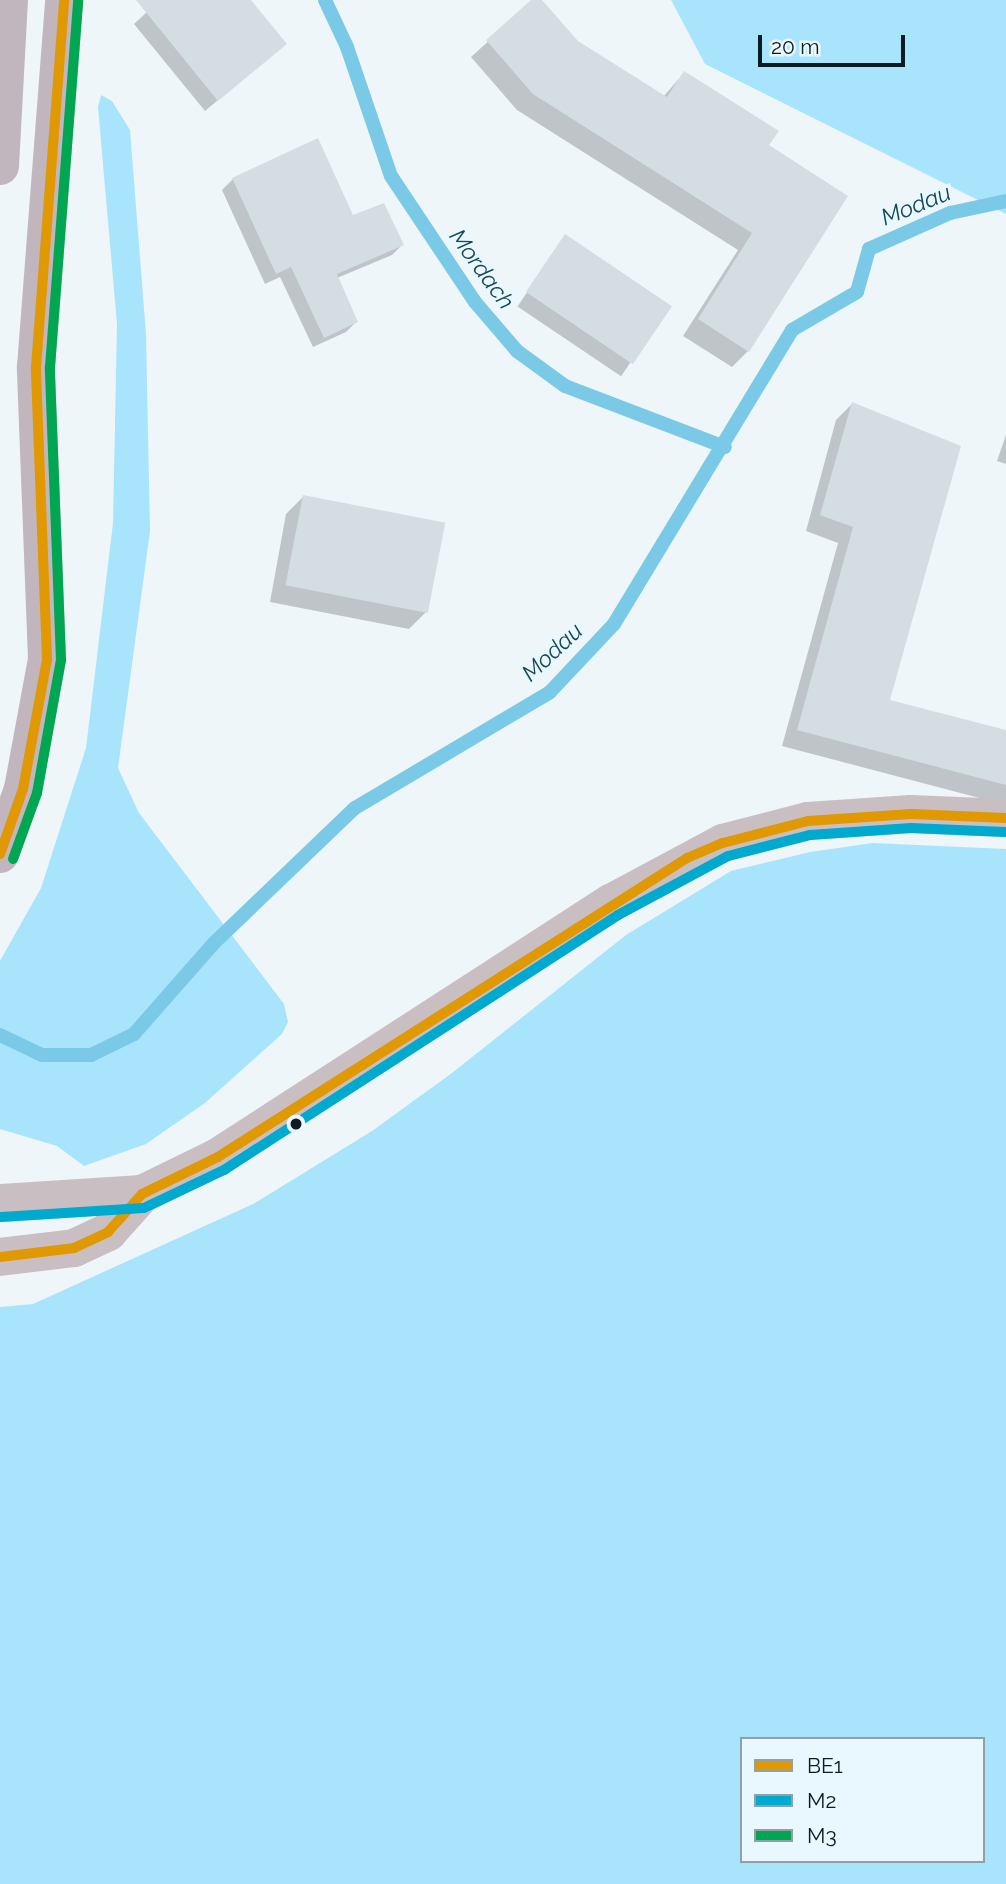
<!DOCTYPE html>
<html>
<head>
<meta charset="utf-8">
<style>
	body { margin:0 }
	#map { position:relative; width:1006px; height:1884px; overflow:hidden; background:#eef6f9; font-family:Raleway,sans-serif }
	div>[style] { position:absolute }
	.green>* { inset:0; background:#a8e5fc }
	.shadow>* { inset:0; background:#0003; transform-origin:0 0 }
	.stream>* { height:14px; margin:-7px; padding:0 7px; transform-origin:7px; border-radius:7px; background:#7acae7 }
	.building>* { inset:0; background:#d4dee2; transform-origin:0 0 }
	.tertiary>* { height:38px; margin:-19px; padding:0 19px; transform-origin:19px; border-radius:19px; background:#c9bfc3 }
	.primary>* { height:38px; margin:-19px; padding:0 19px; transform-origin:19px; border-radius:19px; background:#c1b6bd }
	.bus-1>* { height:10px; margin:-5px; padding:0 5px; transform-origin:5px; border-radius:5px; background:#e09803 }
	.bus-2>* { height:10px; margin:-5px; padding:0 5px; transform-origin:5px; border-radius:5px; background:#00a9ce }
	.bus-3>* { height:10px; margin:-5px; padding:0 5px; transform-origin:5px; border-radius:5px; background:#00a651 }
	.dots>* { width:19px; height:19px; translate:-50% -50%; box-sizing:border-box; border:4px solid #e9f8fe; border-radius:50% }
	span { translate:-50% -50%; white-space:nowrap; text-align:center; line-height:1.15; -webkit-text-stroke:7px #e9f8fe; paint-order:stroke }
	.water-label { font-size:23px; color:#174657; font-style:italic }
	.legend { position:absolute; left:740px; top:1737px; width:245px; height:126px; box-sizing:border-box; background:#e9f8fe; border:2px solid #91a0a6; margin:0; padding:9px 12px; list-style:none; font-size:21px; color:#0d1c22 }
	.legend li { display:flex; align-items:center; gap:14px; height:35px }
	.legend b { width:35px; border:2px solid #91a0a6 }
	.scale { position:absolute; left:758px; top:35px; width:147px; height:32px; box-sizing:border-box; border:4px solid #0d1c22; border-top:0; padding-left:9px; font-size:21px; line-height:24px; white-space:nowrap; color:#0d1c22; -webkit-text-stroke:5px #e9f8fe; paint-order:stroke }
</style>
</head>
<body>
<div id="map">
	<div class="green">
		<div style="clip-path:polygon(671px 0,1006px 0,1006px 214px,705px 64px)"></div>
		<div style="clip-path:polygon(101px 95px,112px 101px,130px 130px,146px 334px,150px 531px,118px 768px,139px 813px,284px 1004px,288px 1022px,282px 1034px,205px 1103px,146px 1144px,84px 1166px,57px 1146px,0 1129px,0 961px,41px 888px,86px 748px,113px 523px,117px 324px,98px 107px)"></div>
		<div style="clip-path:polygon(evenodd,873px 843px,1006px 849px,1006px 1884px,0 1884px,0 1307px,33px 1304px,253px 1204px,372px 1131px,452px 1073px,626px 935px,731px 871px,810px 852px,873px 843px,742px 1739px,983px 1739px,983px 1861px,742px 1861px,742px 1739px)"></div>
	</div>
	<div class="shadow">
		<div style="clip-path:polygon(160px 0,249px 0,285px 44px,205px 111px,134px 24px)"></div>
		<div style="clip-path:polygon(534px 0,540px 0,577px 42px,663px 97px,684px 73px,767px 146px,748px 351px,732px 367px,683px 336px,738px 250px,517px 110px,471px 57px)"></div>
		<div style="clip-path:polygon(233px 179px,352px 218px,402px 245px,392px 255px,337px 278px,356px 322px,346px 332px,313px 347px,280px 277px,265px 284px,222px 190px)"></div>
		<div style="left:565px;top:236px;width:125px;height:85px;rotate:34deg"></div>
		<div style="clip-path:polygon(852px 404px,888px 701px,1006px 732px,1006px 805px,782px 746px,838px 543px,806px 531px,836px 420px)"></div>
		<div style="clip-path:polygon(1006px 435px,1006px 464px,997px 461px)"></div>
		<div style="clip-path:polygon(303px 497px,426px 612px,409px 629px,270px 602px,286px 514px)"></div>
	</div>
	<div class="stream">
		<div style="left:325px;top:0;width:52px;rotate:64.9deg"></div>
		<div style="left:347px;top:47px;width:136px;rotate:71.2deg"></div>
		<div style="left:391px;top:176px;width:151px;rotate:56.3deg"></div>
		<div style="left:475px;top:302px;width:65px;rotate:49.4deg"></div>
		<div style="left:517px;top:351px;width:59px;rotate:36.1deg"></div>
		<div style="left:565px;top:386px;width:171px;rotate:20.9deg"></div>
		<div style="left:0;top:1035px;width:47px;rotate:25.5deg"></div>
		<div style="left:42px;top:1055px;width:49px"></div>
		<div style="left:91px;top:1055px;width:48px;rotate:-26deg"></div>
		<div style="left:134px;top:1034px;width:121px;rotate:-48.7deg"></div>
		<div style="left:214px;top:943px;width:195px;rotate:-43.8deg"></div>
		<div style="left:355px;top:808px;width:227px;rotate:-30.7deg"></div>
		<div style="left:550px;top:692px;width:93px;rotate:-46.7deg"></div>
		<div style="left:614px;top:624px;width:344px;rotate:-58.8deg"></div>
		<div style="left:792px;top:330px;width:75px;rotate:-30.3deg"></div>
		<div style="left:857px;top:292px;width:45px;rotate:-74.4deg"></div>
		<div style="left:869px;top:249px;width:89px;rotate:-24deg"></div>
		<div style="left:950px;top:213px;width:57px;rotate:-12.1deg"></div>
	</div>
	<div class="building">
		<div style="clip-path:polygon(136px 0,251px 0,287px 44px,218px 101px)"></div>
		<div style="clip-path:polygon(531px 0,542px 0,578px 41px,667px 97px,684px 71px,779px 131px,769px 145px,848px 196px,749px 352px,698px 319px,752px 233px,533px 94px,486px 40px)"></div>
		<div style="clip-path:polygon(318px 138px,353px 215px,384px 203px,404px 245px,337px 274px,358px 322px,324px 338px,291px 267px,276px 274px,232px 178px)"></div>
		<div style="left:565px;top:234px;width:129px;height:70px;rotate:34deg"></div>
		<div style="clip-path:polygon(852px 402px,961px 446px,890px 700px,1006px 730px,1006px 785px,797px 730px,853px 527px,820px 515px)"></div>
		<div style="left:303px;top:495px;width:145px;height:92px;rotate:11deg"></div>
	</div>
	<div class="tertiary">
		<div style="left:0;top:1203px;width:142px;rotate:-3.6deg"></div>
		<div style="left:142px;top:1194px;width:85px;rotate:-26deg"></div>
		<div style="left:218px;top:1157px;width:468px;rotate:-32.9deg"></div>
		<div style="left:611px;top:903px;width:127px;rotate:-28.2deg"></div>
		<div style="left:723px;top:843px;width:88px;rotate:-14.5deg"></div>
		<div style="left:808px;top:821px;width:103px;rotate:-3.9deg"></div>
		<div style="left:911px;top:814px;width:95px;rotate:2.4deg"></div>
		<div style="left:0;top:1257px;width:75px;rotate:-6.9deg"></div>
		<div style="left:74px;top:1248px;width:38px;rotate:-25deg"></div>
		<div style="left:108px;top:1232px;width:51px;rotate:-48.2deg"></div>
	</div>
	<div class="primary">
		<div style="left:0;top:166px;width:166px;rotate:-86.9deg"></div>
		<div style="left:0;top:854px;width:69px;rotate:-70.5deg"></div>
		<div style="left:23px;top:789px;width:132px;rotate:-79.5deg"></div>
		<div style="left:47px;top:659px;width:292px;rotate:-92.2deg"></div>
		<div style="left:36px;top:367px;width:368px;rotate:-85.6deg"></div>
	</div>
	<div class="bus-1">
		<div style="left:0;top:854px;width:69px;rotate:-70.5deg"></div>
		<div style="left:23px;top:789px;width:132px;rotate:-79.5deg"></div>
		<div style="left:47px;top:659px;width:292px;rotate:-92.2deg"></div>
		<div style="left:36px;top:367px;width:368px;rotate:-85.6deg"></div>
		<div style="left:0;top:1257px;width:75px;rotate:-6.9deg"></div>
		<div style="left:74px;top:1248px;width:38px;rotate:-25deg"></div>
		<div style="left:108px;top:1232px;width:51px;rotate:-48.2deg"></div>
		<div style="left:142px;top:1194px;width:85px;rotate:-26deg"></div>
		<div style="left:218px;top:1157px;width:556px;rotate:-32.52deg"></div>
		<div style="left:687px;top:858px;width:39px;rotate:-23deg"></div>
		<div style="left:723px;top:843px;width:88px;rotate:-14.5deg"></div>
		<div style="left:808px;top:821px;width:103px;rotate:-3.9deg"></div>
		<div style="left:911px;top:814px;width:95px;rotate:2.4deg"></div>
	</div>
	<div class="bus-2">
		<div style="left:1px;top:1217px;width:143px;rotate:-3.6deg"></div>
		<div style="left:144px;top:1208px;width:89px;rotate:-25.4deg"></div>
		<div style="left:224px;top:1170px;width:469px;rotate:-32.9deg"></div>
		<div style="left:618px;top:915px;width:125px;rotate:-28.2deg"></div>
		<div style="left:728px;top:856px;width:85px;rotate:-14.4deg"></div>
		<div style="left:810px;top:835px;width:101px;rotate:-4deg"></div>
		<div style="left:911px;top:828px;width:94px;rotate:2.4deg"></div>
	</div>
	<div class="bus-3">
		<div style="left:13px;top:859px;width:70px;rotate:-70deg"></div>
		<div style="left:37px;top:793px;width:135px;rotate:-79.8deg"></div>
		<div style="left:61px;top:660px;width:293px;rotate:-92.2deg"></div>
		<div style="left:50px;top:367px;width:367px;rotate:-85.6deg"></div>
	</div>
	<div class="dots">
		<div style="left:296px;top:1124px;background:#0d1c22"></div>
	</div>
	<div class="water-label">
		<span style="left:916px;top:205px;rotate:-22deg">Modau</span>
		<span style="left:482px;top:269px;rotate:54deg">Mordach</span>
		<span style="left:552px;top:652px;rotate:-43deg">Modau</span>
	</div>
	<ul class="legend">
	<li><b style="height:9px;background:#e09803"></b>BE1</li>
	<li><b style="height:9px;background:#00a9ce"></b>M2</li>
	<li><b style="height:9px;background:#00a651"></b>M3</li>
	</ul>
	<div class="scale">20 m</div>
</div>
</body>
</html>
